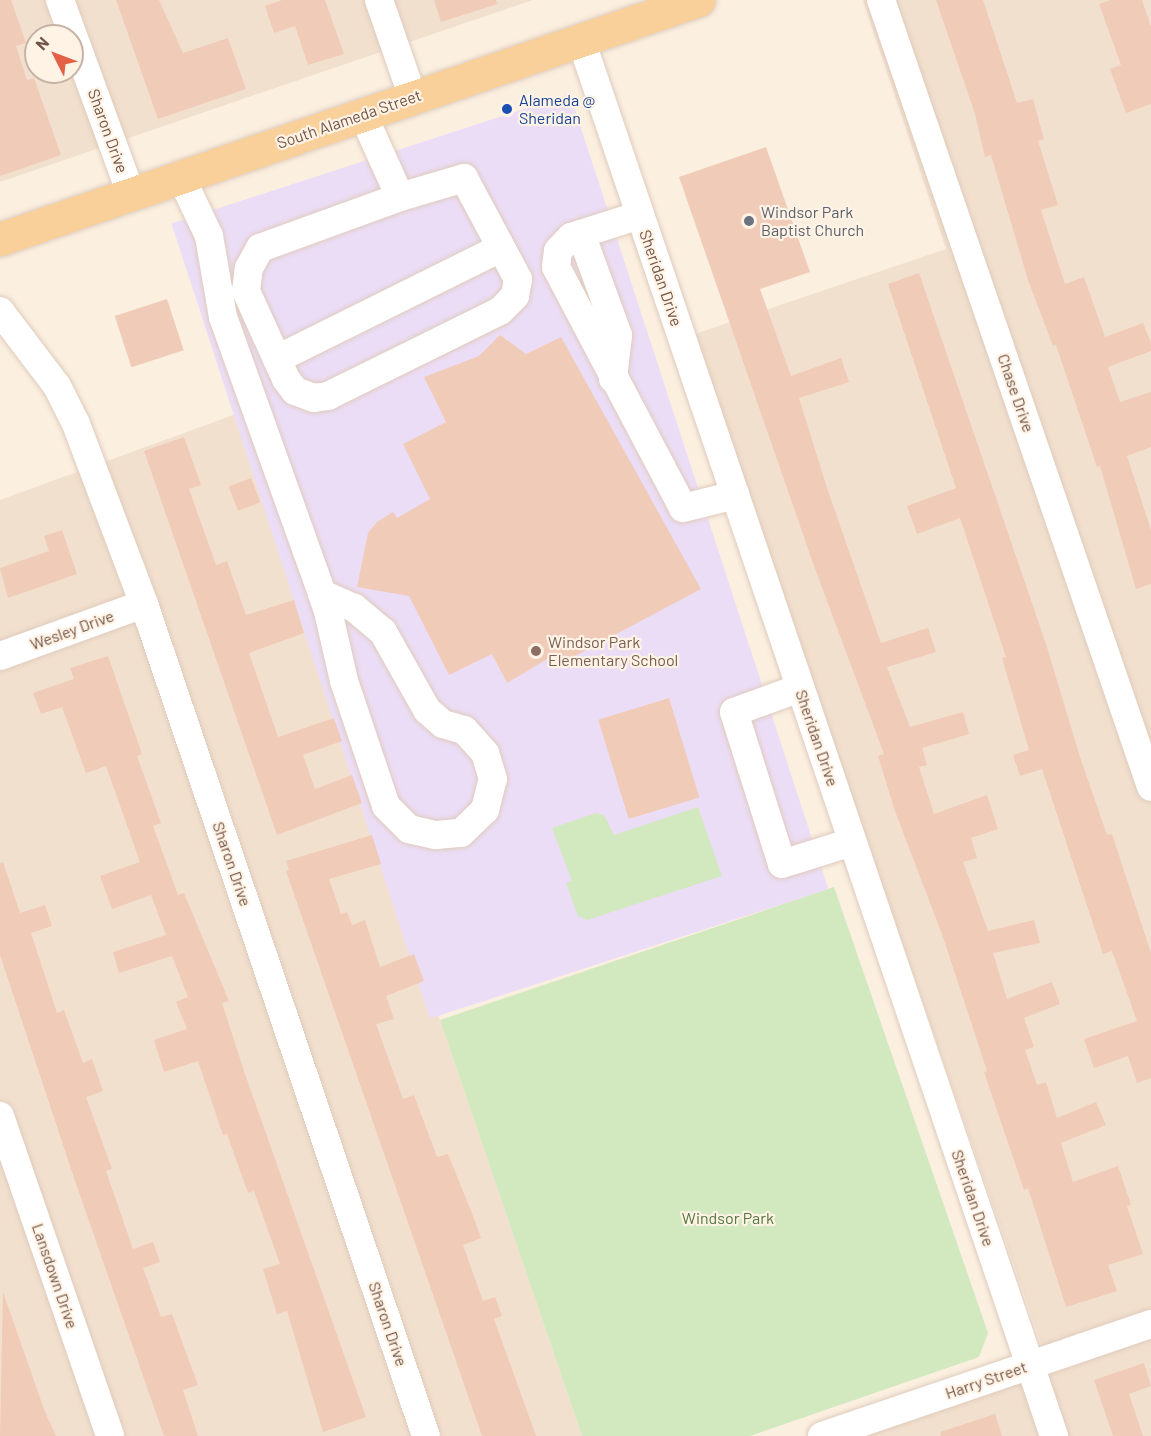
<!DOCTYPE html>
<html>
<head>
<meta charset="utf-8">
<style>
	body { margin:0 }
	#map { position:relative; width:1151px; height:1436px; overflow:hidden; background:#fbefe0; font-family:Barlow,sans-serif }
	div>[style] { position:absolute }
	.residential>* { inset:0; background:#f2e0ce }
	.education>* { inset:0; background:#ecddf7; transform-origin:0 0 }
	.green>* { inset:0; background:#d2e8bf }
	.building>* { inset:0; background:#f0cbb8; transform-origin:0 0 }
	.roads { filter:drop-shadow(0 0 2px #dfcbbc) drop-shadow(0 0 2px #dfcbbc) }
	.minor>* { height:28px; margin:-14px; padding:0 14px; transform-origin:14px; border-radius:14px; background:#fff }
	.major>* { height:33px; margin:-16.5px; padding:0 16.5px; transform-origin:16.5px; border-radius:16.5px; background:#f9d099 }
	.dots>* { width:16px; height:16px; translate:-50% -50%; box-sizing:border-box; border:3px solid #fff3e5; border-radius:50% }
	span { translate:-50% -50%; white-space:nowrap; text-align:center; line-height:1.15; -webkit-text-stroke:4.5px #fff3e5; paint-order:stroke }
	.transit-label { font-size:16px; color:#164399 }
	.left { translate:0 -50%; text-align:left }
	.street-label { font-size:16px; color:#715448 }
	.worship-label { font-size:16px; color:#5b616d }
	.education-label { font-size:16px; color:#785e54 }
	.park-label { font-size:16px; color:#547741 }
	.north { position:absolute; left:24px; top:24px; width:60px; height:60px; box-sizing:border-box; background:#fff3e5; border:2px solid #c6b3a6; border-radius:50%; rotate:312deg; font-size:16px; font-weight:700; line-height:24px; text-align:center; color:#715448 }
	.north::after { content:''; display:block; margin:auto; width:21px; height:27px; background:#e36147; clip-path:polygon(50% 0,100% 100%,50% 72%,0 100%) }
</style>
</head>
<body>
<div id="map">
	<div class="residential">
		<div style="clip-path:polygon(evenodd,0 0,533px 0,0 182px,0 0,36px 36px,72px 36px,72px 72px,36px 72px,36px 36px)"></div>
		<div style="clip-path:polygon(863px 0,1151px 0,1151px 1436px,863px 1436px,1051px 1372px,692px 335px,946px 249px)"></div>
		<div style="clip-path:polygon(236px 414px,440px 1020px,582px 1436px,0 1436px,0 500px)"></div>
	</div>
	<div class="education">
		<div style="left:570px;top:94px;width:836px;height:419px;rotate:72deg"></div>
	</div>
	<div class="green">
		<div style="clip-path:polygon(698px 807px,722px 876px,587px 920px,578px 916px,566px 883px,572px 881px,552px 828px,596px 813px,604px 815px,614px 835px)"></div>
		<div style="clip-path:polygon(834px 887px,988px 1333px,979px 1357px,750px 1436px,582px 1436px,440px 1020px)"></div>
	</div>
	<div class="building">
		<div style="clip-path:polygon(0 0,11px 0,26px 43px,16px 46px,27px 80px,34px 78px,61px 155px,0 176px)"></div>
		<div style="clip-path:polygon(116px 0,159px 0,183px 53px,228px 38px,246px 89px,158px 119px)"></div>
		<div style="clip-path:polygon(282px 0,325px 0,344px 54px,308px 65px,295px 26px,274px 33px,265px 6px)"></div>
		<div style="clip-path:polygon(434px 0,496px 0,497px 4px,441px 22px)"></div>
		<div style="clip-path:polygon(936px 0,983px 0,1017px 103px,1033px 99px,1044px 139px,1038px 141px,1058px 205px,1041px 210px,1065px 284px,1084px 277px,1105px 337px,1143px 323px,1151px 343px,1151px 351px,1108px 367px,1120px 402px,1151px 392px,1151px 447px,1127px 456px,1151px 530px,1151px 584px,1136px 589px,1100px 466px,1097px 467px,1056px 345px,1053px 346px,1028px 280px,991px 155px,985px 157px,975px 114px)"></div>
		<div style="clip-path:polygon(1111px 0,1142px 0,1151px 27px,1151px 104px,1126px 113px,1110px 69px,1121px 65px,1099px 4px)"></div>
		<div style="clip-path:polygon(766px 147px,810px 272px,760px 289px,791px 376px,841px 358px,849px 382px,799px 398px,828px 491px,881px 643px,928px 628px,936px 652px,887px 667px,910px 727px,963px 712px,969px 734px,922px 748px,927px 765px,919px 767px,934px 814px,987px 795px,998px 829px,971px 838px,977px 858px,963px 862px,988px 931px,1034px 920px,1040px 943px,993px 953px,1007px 999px,1052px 982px,1060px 1004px,1024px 1018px,1034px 1047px,1025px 1050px,1037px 1085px,1046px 1082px,1057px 1118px,1096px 1102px,1106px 1125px,1061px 1143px,1073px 1182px,1118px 1166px,1131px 1205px,1127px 1206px,1143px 1254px,1108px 1265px,1117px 1291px,1066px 1307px,1028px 1188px,1024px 1190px,984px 1072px,987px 1071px,943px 937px,895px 811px,878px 756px,884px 754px,814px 566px,679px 177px)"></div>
		<div style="clip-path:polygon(919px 273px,1046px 644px,1080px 757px,1107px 835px,1112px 834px,1151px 953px,1151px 1078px,1137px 1083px,1128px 1056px,1094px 1068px,1084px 1039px,1137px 1021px,1112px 951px,1103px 954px,1042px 769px,1020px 776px,1013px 755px,1029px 750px,1002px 658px,1006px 657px,960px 518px,917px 534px,907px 506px,956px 488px,888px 284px)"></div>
		<div style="left:167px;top:299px;width:54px;height:55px;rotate:72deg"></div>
		<div style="clip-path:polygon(500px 335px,526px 354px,561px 337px,701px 589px,558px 665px,554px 655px,507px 683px,492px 654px,449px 675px,409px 596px,357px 587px,368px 533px,377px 522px,393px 512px,397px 518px,430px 499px,403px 444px,446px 422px,424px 377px,479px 356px)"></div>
		<div style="clip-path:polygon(184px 437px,201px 485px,189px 489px,216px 565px,227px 561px,246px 615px,294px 600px,304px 633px,249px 653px,278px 737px,334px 718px,342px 741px,303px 755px,315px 789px,352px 775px,362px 803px,277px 835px,144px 451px)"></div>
		<div style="left:251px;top:478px;width:26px;height:24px;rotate:69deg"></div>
		<div style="clip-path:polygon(62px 530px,77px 574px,8px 598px,0 568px,49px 551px,44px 536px)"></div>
		<div style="clip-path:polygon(108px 656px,142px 754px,137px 756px,161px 823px,153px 826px,178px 895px,184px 893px,229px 1001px,222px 1003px,245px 1074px,366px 1417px,323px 1432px,287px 1311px,277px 1314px,263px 1269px,280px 1264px,254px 1191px,248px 1193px,227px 1134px,223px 1135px,198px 1061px,164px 1072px,154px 1040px,187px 1029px,176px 1002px,188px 997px,172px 956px,119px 973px,113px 952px,166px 935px,151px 895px,112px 909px,100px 876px,140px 862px,106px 766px,86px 773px,62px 707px,41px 714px,33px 693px,74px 679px,70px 668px)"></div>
		<div style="left:669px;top:698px;width:104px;height:74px;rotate:73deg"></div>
		<div style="clip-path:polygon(372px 835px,381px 864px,329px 879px,341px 914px,347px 912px,352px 925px,365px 920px,380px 967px,414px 954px,424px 981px,386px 996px,394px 1019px,376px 1024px,403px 1099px,414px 1095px,437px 1157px,448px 1154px,473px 1216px,481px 1238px,463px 1245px,483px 1301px,495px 1297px,502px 1316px,494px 1319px,536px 1436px,482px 1436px,286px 871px,289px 870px,286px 861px)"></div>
		<div style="clip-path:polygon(3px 862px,20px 913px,45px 905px,52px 926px,31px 933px,57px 1013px,64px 1010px,83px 1063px,92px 1059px,103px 1091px,86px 1097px,112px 1169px,106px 1171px,133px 1249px,153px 1242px,160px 1262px,143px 1268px,161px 1317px,172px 1314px,198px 1385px,183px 1390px,198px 1436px,164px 1436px,75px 1181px,0 955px,0 863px)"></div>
		<div style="clip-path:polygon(3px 1292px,45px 1412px,56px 1436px,0 1436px)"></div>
		<div style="clip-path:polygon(1144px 1363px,1151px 1386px,1129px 1394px,1143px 1436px,1113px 1436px,1094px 1380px)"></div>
		<div style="clip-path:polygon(995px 1414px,1002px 1436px,941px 1436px,940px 1432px)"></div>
	</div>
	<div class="roads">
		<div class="minor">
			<div style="left:60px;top:0;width:207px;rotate:69.9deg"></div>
			<div style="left:379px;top:0;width:104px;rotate:70.9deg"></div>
			<div style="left:881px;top:0;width:832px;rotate:71.06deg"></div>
			<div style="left:581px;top:40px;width:1474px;rotate:71.28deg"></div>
			<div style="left:363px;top:115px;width:90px;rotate:65.7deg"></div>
			<div style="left:400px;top:197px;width:67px;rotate:-16.5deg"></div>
			<div style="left:464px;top:178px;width:115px;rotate:61.9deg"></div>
			<div style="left:518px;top:279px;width:17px;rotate:100deg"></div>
			<div style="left:515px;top:296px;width:21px;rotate:135deg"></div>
			<div style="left:500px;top:311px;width:192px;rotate:153.7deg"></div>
			<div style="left:328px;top:396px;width:14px;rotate:172deg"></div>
			<div style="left:314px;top:398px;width:20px;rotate:-160deg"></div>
			<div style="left:295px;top:391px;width:15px;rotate:-127deg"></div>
			<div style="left:286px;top:379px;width:97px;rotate:-114.4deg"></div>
			<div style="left:246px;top:291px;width:23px;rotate:-83deg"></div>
			<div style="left:249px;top:268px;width:23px;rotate:-61deg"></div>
			<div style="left:260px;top:248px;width:149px;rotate:-20deg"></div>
			<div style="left:181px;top:177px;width:65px;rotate:64.6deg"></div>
			<div style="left:209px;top:236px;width:82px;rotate:80.2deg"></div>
			<div style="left:223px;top:317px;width:294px;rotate:70.3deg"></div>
			<div style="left:322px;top:594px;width:18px;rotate:71deg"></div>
			<div style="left:328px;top:611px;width:72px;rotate:77.1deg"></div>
			<div style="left:344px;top:681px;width:132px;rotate:71.4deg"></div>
			<div style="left:386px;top:806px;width:33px;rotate:45deg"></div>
			<div style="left:409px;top:829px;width:28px;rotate:13deg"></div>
			<div style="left:436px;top:835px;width:25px;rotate:-5deg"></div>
			<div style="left:461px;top:833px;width:33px;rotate:-44deg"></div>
			<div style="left:485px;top:810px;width:32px;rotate:-76deg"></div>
			<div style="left:493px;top:779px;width:27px;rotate:-107deg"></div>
			<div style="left:485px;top:753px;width:31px;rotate:-132deg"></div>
			<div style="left:464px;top:730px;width:22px;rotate:-164deg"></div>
			<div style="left:443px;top:724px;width:21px;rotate:-139deg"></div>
			<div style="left:427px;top:710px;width:90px;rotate:-119.4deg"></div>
			<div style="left:383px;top:632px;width:38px;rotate:-140deg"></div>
			<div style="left:354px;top:608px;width:35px;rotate:-156deg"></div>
			<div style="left:640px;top:215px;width:72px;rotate:162.3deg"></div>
			<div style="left:571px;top:237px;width:19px;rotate:133deg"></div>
			<div style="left:558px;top:251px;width:16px;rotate:97deg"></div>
			<div style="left:556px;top:267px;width:272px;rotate:62.2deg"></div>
			<div style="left:683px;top:508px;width:54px;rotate:-14deg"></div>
			<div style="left:581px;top:234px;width:108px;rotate:69.9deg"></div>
			<div style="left:618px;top:335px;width:44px;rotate:96.5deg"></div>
			<div style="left:0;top:311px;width:94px;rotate:52.8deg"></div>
			<div style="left:57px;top:386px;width:42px;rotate:63.4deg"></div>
			<div style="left:76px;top:424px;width:192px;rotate:69.3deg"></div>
			<div style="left:144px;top:604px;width:878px;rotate:71.28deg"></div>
			<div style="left:277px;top:359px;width:250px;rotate:-26.4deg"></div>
			<div style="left:0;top:656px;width:153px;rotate:-19.9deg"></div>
			<div style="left:800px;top:688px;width:70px;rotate:160deg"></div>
			<div style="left:734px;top:712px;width:159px;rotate:72.5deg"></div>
			<div style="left:782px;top:864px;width:73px;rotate:-17.4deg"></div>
			<div style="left:0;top:1116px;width:338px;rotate:71deg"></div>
			<div style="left:822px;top:1436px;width:348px;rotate:-18.8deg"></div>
		</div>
		<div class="major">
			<div style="left:0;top:239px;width:738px;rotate:-18.9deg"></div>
		</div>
	</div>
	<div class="dots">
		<div style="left:507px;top:109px;background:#1a4fb4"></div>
		<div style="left:749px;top:221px;background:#6b7280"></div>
		<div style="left:536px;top:651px;background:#8d6e63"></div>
	</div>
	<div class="transit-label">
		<span class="left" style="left:519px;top:109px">Alameda @<br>Sheridan</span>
	</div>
	<div class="street-label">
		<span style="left:349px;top:119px;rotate:-19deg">South Alameda Street</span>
		<span style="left:108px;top:131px;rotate:70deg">Sharon Drive</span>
		<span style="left:661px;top:278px;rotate:71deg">Sheridan Drive</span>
		<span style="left:1016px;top:393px;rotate:71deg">Chase Drive</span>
		<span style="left:72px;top:630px;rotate:-20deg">Wesley Drive</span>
		<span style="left:817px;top:738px;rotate:71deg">Sheridan Drive</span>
		<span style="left:232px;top:864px;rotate:71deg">Sharon Drive</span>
		<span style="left:973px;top:1198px;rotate:71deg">Sheridan Drive</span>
		<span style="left:55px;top:1276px;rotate:71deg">Lansdown Drive</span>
		<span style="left:388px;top:1324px;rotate:71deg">Sharon Drive</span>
		<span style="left:986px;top:1380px;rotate:-19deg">Harry Street</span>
	</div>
	<div class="worship-label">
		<span class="left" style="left:761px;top:221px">Windsor Park<br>Baptist Church</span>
	</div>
	<div class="education-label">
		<span class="left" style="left:548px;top:651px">Windsor Park<br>Elementary School</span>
	</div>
	<div class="park-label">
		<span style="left:728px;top:1218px">Windsor Park</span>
	</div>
	<div class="north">N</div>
</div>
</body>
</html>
